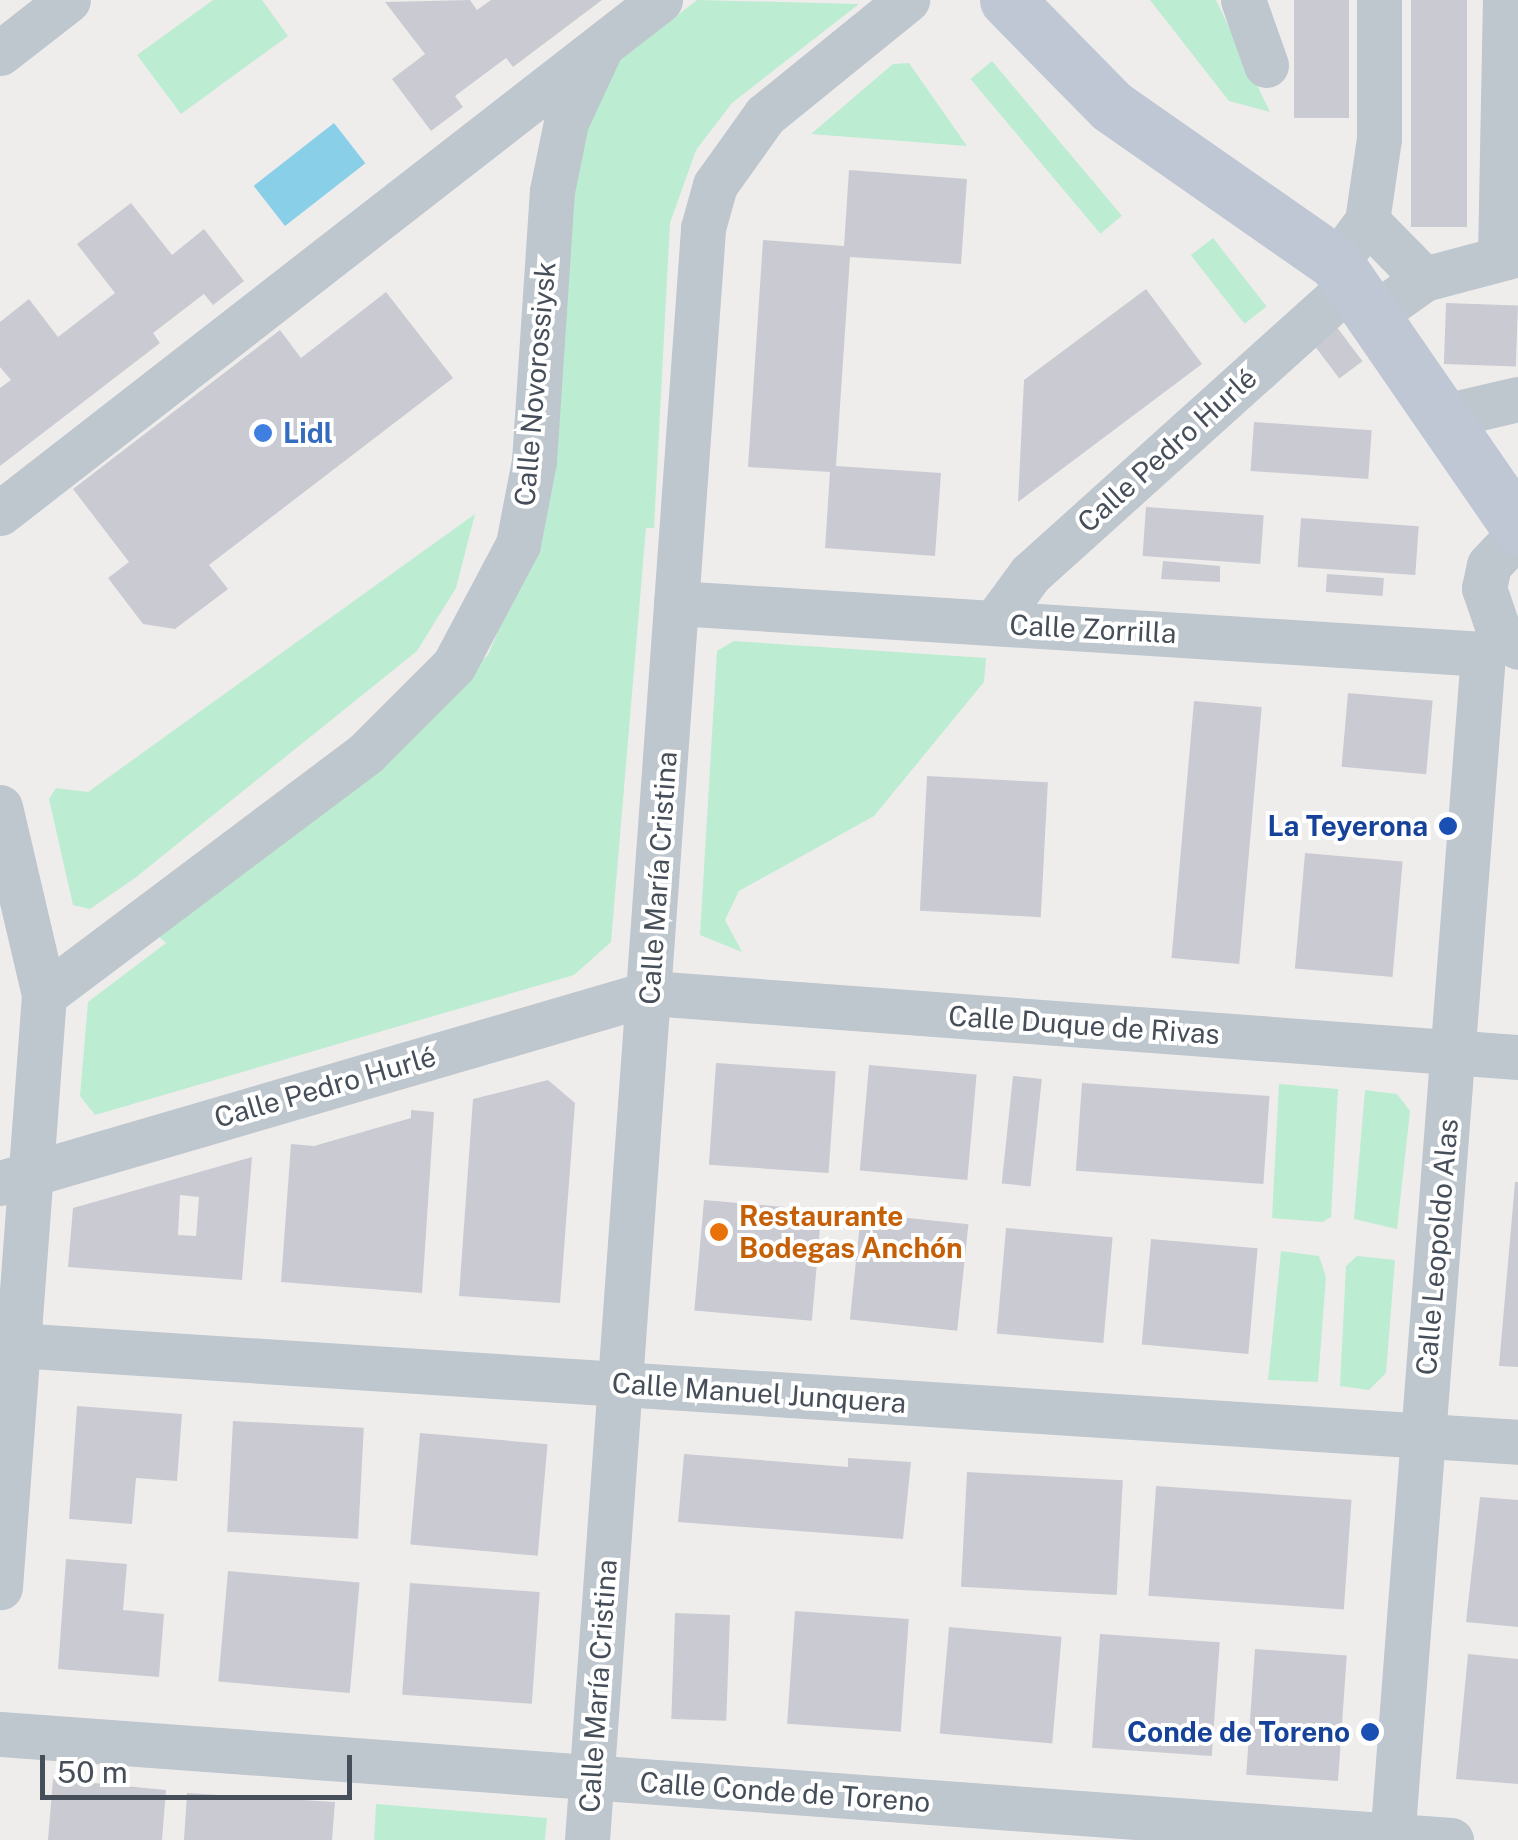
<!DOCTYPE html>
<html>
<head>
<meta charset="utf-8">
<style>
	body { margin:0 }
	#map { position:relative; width:1518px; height:1840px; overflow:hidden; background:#efedec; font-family:"Public Sans",sans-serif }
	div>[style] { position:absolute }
	.green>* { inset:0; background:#bcecd1; transform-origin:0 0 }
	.water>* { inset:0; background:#8acfe8; transform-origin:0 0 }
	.building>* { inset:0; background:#cacbd2; transform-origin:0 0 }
	.street>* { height:45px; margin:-22.5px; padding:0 22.5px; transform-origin:22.5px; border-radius:22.5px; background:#bec6ce }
	.secondary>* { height:55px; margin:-27.5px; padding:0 27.5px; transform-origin:27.5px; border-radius:27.5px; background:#bec7d3 }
	.dots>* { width:28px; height:28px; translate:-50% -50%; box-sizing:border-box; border:5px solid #fff; border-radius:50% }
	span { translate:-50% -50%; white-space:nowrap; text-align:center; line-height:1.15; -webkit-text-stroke:8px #fff; paint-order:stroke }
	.street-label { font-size:28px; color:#464f59 }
	.shop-label { font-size:28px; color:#366cbe; font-weight:700 }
	.left { translate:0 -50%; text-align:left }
	.transit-label { font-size:28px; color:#164399; font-weight:700 }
	.right { translate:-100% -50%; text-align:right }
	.food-label { font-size:28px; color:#c56008; font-weight:700 }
	.scale { position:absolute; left:40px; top:1755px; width:312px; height:45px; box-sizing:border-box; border:5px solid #464f59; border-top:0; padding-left:12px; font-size:30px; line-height:35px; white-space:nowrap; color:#464f59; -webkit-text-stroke:8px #fff; paint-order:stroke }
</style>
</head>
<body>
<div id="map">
	<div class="green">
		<div style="clip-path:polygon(213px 0,262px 0,288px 36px,181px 114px,137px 55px)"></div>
		<div style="clip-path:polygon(697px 0,859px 4px,732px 103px,696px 150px,670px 223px,654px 528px,646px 528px,611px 942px,574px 975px,95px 1115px,80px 1096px,88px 1002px,166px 943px,156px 934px,488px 655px,511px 600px,580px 123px,618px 62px)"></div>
		<div style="clip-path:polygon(1150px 0,1216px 0,1270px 112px,1229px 101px)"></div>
		<div style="left:992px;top:61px;width:202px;height:28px;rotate:50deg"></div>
		<div style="clip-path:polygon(909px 63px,967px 146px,811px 134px,893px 64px)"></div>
		<div style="left:1213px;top:238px;width:87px;height:28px;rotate:52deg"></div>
		<div style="clip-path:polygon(475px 514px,456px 588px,417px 651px,135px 878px,90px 909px,73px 905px,49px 799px,56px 788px,88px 792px)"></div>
		<div style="clip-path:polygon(734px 641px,986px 658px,984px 682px,874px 816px,739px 891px,725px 920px,742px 952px,700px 935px,717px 651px)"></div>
		<div style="clip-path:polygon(1279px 1084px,1338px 1089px,1331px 1217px,1322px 1222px,1272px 1218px)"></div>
		<div style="clip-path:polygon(1365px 1090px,1397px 1094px,1410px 1111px,1397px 1229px,1354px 1219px)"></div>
		<div style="clip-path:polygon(1281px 1251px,1319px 1256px,1326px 1277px,1318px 1382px,1268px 1380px)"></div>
		<div style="clip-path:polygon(1357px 1256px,1395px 1260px,1386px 1373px,1369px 1390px,1340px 1386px,1346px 1266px)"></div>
		<div style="clip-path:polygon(376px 1804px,547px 1818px,545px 1840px,374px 1840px)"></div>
	</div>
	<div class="water">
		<div style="left:334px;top:123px;width:51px;height:102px;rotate:52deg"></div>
	</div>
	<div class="building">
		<div style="clip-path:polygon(470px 0,477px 10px,491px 0,602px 0,513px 67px,506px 58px,455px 96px,463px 107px,431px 131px,392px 79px,425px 54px,385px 2px)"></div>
		<div style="left:1294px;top:0;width:55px;height:118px"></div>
		<div style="left:1411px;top:0;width:56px;height:227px"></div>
		<div style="clip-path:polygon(849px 170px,967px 179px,961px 264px,850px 257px,836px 466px,941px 473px,935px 556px,825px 548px,830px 472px,748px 467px,763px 240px,844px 246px)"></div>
		<div style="clip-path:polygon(131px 203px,172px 255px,204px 229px,244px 281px,213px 305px,204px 294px,153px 333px,160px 343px,0 466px,0 388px,11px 380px,0 367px,0 322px,29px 299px,58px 337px,115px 293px,77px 244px)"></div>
		<div style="clip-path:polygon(1146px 289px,1202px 364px,1018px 502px,1024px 380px)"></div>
		<div style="clip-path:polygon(386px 292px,453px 378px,209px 565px,228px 589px,175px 629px,143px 624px,108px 578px,129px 562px,73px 489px,280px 330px,301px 358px)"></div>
		<div style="left:1446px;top:303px;width:72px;height:61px;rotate:2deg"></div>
		<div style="left:1336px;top:326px;width:44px;height:29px;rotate:53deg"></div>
		<div style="left:1254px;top:422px;width:118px;height:49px;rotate:4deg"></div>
		<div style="left:1146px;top:507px;width:118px;height:49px;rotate:4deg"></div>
		<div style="left:1301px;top:518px;width:118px;height:49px;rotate:4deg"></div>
		<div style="clip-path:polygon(1163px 561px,1220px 566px,1220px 582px,1161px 579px)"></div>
		<div style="left:1327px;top:574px;width:57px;height:18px;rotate:4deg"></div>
		<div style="left:1348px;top:693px;width:85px;height:74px;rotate:5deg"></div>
		<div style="left:1194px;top:701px;width:68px;height:258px;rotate:5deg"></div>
		<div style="left:927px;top:776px;width:121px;height:135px;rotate:3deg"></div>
		<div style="left:1305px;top:853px;width:98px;height:116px;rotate:5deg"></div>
		<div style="left:716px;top:1063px;width:120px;height:102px;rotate:4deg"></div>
		<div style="left:869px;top:1065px;width:108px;height:106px;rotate:5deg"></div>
		<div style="left:1013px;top:1076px;width:29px;height:108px;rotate:6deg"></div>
		<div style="clip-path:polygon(548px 1080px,575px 1103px,560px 1303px,459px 1296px,473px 1099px)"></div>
		<div style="left:1082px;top:1083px;width:188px;height:88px;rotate:4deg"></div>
		<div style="clip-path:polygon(411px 1110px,434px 1112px,422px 1293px,281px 1282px,291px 1144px,314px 1146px,411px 1118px)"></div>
		<div style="clip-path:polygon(evenodd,252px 1157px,242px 1280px,68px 1267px,73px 1208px,252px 1157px,180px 1195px,199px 1197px,196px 1236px,178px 1235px,180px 1195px)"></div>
		<div style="clip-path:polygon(1515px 1182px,1518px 1182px,1518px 1367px,1499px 1366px)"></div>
		<div style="left:704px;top:1200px;width:118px;height:111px;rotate:5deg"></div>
		<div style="left:861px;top:1213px;width:108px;height:107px;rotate:6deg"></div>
		<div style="left:1006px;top:1228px;width:107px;height:106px;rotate:5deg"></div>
		<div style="left:1151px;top:1239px;width:107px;height:106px;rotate:5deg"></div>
		<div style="clip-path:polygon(77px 1406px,182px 1414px,177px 1481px,136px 1478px,132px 1524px,69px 1519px)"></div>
		<div style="left:233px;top:1421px;width:131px;height:111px;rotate:3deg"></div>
		<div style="left:420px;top:1433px;width:128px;height:112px;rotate:5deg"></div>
		<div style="clip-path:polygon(684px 1454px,848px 1467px,848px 1458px,911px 1462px,903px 1539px,678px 1522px)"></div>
		<div style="left:967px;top:1472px;width:156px;height:115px;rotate:3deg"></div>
		<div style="left:1156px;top:1486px;width:196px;height:110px;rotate:4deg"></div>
		<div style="clip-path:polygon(1480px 1497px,1518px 1500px,1518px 1627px,1466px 1622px)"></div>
		<div style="clip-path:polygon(66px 1559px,127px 1564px,123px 1610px,164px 1614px,159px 1677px,58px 1669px)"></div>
		<div style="left:228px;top:1571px;width:132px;height:111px;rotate:5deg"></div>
		<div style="left:410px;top:1583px;width:130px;height:112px;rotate:4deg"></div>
		<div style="left:795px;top:1611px;width:114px;height:113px;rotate:4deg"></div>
		<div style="left:675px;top:1613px;width:55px;height:106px;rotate:2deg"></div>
		<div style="left:949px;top:1627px;width:113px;height:107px;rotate:5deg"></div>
		<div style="left:1100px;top:1634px;width:120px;height:114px;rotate:4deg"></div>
		<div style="left:1255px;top:1649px;width:92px;height:126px;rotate:4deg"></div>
		<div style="clip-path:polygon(1468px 1654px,1518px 1659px,1518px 1784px,1456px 1779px)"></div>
		<div style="clip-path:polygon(53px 1779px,166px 1790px,162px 1840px,48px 1840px)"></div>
		<div style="clip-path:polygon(187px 1793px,335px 1802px,332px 1840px,184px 1840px)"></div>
	</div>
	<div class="street">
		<div style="left:1243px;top:0;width:69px;rotate:70.5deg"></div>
		<div style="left:0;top:53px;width:86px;rotate:-37.9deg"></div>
		<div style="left:1367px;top:221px;width:81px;rotate:45.5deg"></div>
		<div style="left:1500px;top:257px;width:257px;rotate:-88.9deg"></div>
		<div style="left:1336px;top:263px;width:52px;rotate:-53.6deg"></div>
		<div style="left:1367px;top:221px;width:83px;rotate:-81.7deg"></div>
		<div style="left:1379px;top:139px;width:139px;rotate:-90deg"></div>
		<div style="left:1372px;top:316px;width:64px;rotate:-35.4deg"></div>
		<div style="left:1424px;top:279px;width:97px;rotate:-14.9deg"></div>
		<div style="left:1445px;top:416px;width:75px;rotate:-13.1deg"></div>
		<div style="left:0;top:513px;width:836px;rotate:-37.86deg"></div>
		<div style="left:1518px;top:534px;width:42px;rotate:133.1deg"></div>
		<div style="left:1489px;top:565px;width:24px;rotate:102deg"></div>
		<div style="left:1484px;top:588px;width:46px;rotate:71.2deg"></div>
		<div style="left:1499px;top:632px;width:24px;rotate:38deg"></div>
		<div style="left:676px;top:603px;width:809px;rotate:3.62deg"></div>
		<div style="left:994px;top:623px;width:61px;rotate:-53.7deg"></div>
		<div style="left:1030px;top:574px;width:431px;rotate:-42deg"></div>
		<div style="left:0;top:807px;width:193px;rotate:76.8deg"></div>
		<div style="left:44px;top:995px;width:594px;rotate:94.25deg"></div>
		<div style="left:44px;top:995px;width:403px;rotate:-36.9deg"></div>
		<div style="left:366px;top:753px;width:124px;rotate:-45deg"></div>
		<div style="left:454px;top:665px;width:137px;rotate:-62.1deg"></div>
		<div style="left:518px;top:544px;width:85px;rotate:-79.1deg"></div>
		<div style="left:534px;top:461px;width:271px;rotate:-86.2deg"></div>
		<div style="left:552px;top:191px;width:70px;rotate:-78.5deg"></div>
		<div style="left:566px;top:122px;width:81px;rotate:-65deg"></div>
		<div style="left:0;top:1183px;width:677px;rotate:-16.29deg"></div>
		<div style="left:650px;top:993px;width:870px;rotate:4.22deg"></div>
		<div style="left:0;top:1344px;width:1521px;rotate:3.69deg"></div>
		<div style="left:0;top:1734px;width:1455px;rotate:4.18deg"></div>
		<div style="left:587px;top:1840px;width:1616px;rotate:-85.88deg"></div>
		<div style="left:703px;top:228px;width:45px;rotate:-74.4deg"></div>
		<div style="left:715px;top:185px;width:86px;rotate:-54.5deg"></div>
		<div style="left:765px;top:115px;width:183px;rotate:-39deg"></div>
		<div style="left:1392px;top:1840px;width:1189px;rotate:-85.61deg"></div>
	</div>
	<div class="secondary">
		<div style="left:1007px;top:0;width:148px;rotate:45.5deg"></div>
		<div style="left:1111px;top:106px;width:274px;rotate:34.9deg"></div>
		<div style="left:1336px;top:263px;width:321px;rotate:55.4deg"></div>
	</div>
	<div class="dots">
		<div style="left:263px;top:433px;background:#3f7fe0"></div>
		<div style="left:1448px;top:826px;background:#1a4fb4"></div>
		<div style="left:719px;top:1232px;background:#e8710a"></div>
		<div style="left:1370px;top:1732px;background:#1a4fb4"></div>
	</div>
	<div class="street-label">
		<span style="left:535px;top:384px;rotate:-85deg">Calle Novorossiysk</span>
		<span style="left:1167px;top:450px;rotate:-42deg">Calle Pedro Hurlé</span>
		<span style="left:1093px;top:629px;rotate:3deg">Calle Zorrilla</span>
		<span style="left:658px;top:878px;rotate:-86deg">Calle María Cristina</span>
		<span style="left:1084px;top:1025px;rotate:4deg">Calle Duque de Rivas</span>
		<span style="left:325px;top:1087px;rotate:-16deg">Calle Pedro Hurlé</span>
		<span style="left:1437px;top:1247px;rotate:-85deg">Calle Leopoldo Alas</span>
		<span style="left:759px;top:1393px;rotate:4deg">Calle Manuel Junquera</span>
		<span style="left:598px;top:1686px;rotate:-86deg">Calle María Cristina</span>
		<span style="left:785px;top:1792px;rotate:4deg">Calle Conde de Toreno</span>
	</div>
	<div class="shop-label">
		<span class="left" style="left:283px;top:433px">Lidl</span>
	</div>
	<div class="transit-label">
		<span class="right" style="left:1428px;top:826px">La Teyerona</span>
		<span class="right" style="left:1350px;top:1732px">Conde de Toreno</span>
	</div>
	<div class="food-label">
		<span class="left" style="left:739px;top:1232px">Restaurante<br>Bodegas Anchón</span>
	</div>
	<div class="scale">50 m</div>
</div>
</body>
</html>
